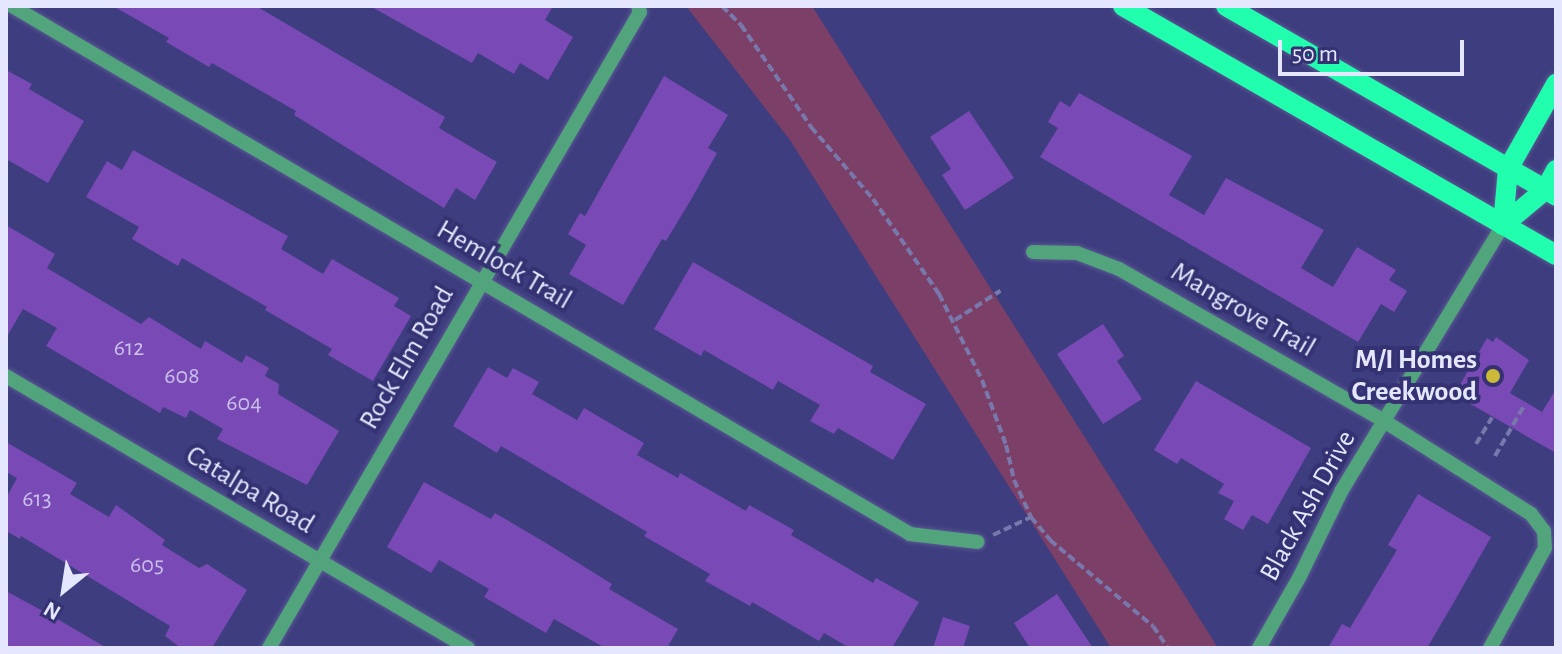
<!DOCTYPE html>
<html>
<head>
<meta charset="utf-8">
<style>
	body { margin:0 }
	#map { position:relative; width:1562px; height:654px; overflow:hidden; background:#3e3d7f; font-family:"Alegreya Sans",sans-serif }
	div>[style] { position:absolute }
	.green>* { inset:0; background:#7c3f68 }
	.building>* { inset:0; background:#7949b5 }
	.path>* { height:4px; margin-top:-2px; transform-origin:0; background:repeating-linear-gradient(90deg,#7878ac 0 8px,transparent 0 12px) }
	.roads { filter:drop-shadow(0 0 2px #595893) drop-shadow(0 0 2px #595893) }
	.minor>* { height:14px; margin:-7px; padding:0 7px; transform-origin:7px; border-radius:7px; background:#51a47c }
	.major>* { height:20px; margin:-10px; padding:0 10px; transform-origin:10px; border-radius:10px; background:#20feae }
	.dots>* { width:22px; height:22px; translate:-50% -50%; box-sizing:border-box; border:4px solid #353273; border-radius:50% }
	span { translate:-50% -50%; white-space:nowrap; text-align:center; line-height:1.15; -webkit-text-stroke:8px #353273; paint-order:stroke }
	.number-label { font-size:24px; color:#c9c0ec }
	.number-label span { -webkit-text-stroke-width:0 }
	.street-label { font-size:28px; color:#e4e7ff }
	.poi-label { font-size:28px; color:#e4e7ff; font-weight:700 }
	.right { translate:-100% -50%; text-align:right }
	.frame { position:absolute; inset:0; border:8px solid #e4e7ff; pointer-events:none }
	.north { position:absolute; left:24px; top:550px; width:80px; height:80px; -webkit-text-stroke:6px #353273; paint-order:stroke; rotate:210deg; font-size:22px; font-weight:700; line-height:32px; text-align:center; color:#e4e7ff }
	.north::after { content:''; display:block; margin:auto; width:28px; height:36px; background:#e4e7ff; clip-path:polygon(50% 0,100% 100%,50% 72%,0 100%) }
	.scale { position:absolute; left:1278px; top:40px; width:186px; height:36px; box-sizing:border-box; border:4px solid #e4e7ff; border-top:0; padding-left:10px; font-size:24px; line-height:28px; white-space:nowrap; color:#e4e7ff; -webkit-text-stroke:6px #353273; paint-order:stroke }
</style>
</head>
<body>
<div id="map">
	<div class="green">
		<div style="clip-path:polygon(686px 6px,812px 6px,1218px 648px,1111px 648px,790px 140px)"></div>
	</div>
	<div class="building">
		<div style="clip-path:polygon(113px 6px,256px 6px,445px 117px,439px 128px,497px 162px,475px 200px,456px 188px,444px 208px,294px 115px,296px 111px,212px 63px,209px 67px,166px 42px,169px 38px)"></div>
		<div style="clip-path:polygon(370px 6px,553px 6px,545px 20px,573px 37px,548px 80px,520px 63px,514px 74px,478px 53px,472px 63px)"></div>
		<div style="clip-path:polygon(6px 70px,32px 84px,29px 89px,84px 121px,48px 183px,6px 159px)"></div>
		<div style="clip-path:polygon(664px 76px,728px 115px,708px 148px,717px 153px,692px 198px,666px 241px,662px 239px,623px 305px,569px 274px,586px 245px,568px 234px,580px 213px,585px 216px)"></div>
		<div style="clip-path:polygon(1079px 93px,1192px 156px,1169px 195px,1204px 215px,1226px 178px,1324px 230px,1301px 268px,1333px 287px,1357px 247px,1396px 270px,1389px 280px,1407px 291px,1394px 312px,1381px 304px,1358px 342px,1040px 157px,1058px 128px,1048px 122px,1060px 101px,1070px 107px)"></div>
		<div style="clip-path:polygon(969px 111px,1014px 178px,965px 210px,942px 175px,951px 169px,930px 137px)"></div>
		<div style="clip-path:polygon(133px 150px,288px 236px,281px 249px,323px 274px,332px 259px,399px 298px,394px 306px,411px 316px,373px 381px,328px 355px,332px 349px,265px 310px,267px 307px,182px 258px,178px 266px,132px 239px,139px 227px,86px 197px,107px 161px,122px 170px)"></div>
		<div style="clip-path:polygon(6px 225px,55px 254px,47px 268px,141px 324px,149px 317px,201px 349px,205px 341px,242px 363px,246px 355px,269px 368px,265px 376px,279px 384px,278px 394px,339px 431px,307px 485px,217px 439px,223px 429px,190px 410px,186px 418px,163px 407px,160px 413px,46px 346px,57px 328px,23px 309px,6px 338px)"></div>
		<div style="clip-path:polygon(693px 262px,873px 366px,870px 372px,926px 404px,893px 460px,838px 428px,834px 434px,810px 421px,820px 405px,778px 381px,773px 390px,704px 350px,701px 356px,654px 329px)"></div>
		<div style="clip-path:polygon(1103px 324px,1124px 356px,1117px 361px,1142px 399px,1103px 424px,1057px 354px)"></div>
		<div style="clip-path:polygon(1496px 337px,1529px 360px,1510px 393px,1542px 412px,1556px 389px,1556px 453px,1467px 402px,1470px 397px,1457px 390px,1487px 338px,1493px 342px)"></div>
		<div style="clip-path:polygon(488px 367px,507px 378px,513px 368px,539px 382px,532px 394px,577px 420px,584px 408px,644px 443px,637px 455px,678px 478px,680px 473px,746px 511px,749px 505px,794px 530px,791px 535px,873px 583px,876px 578px,919px 602px,892px 648px,850px 648px,824px 633px,819px 641px,752px 602px,750px 606px,705px 581px,710px 574px,644px 536px,647px 532px,501px 446px,497px 453px,453px 426px)"></div>
		<div style="clip-path:polygon(1196px 381px,1311px 448px,1268px 524px,1252px 515px,1243px 530px,1224px 519px,1234px 501px,1218px 493px,1224px 484px,1181px 458px,1177px 464px,1154px 450px)"></div>
		<div style="clip-path:polygon(6px 442px,77px 483px,70px 494px,109px 517px,116px 505px,165px 540px,162px 545px,199px 568px,207px 564px,247px 590px,212px 648px,181px 648px,165px 636px,170px 626px,21px 536px,20px 539px,6px 531px,6px 498px,17px 478px,6px 472px)"></div>
		<div style="clip-path:polygon(424px 482px,491px 519px,495px 513px,546px 543px,612px 584px,609px 589px,678px 629px,667px 648px,605px 648px,554px 619px,546px 633px,484px 597px,489px 589px,439px 560px,431px 573px,387px 547px)"></div>
		<div style="clip-path:polygon(1418px 494px,1491px 537px,1454px 602px,1427px 648px,1328px 648px,1342px 624px,1350px 628px,1397px 550px,1388px 545px)"></div>
		<div style="clip-path:polygon(6px 591px,52px 616px,107px 648px,6px 648px)"></div>
		<div style="clip-path:polygon(1057px 594px,1093px 648px,1030px 648px,1014px 623px)"></div>
		<div style="clip-path:polygon(943px 617px,970px 626px,963px 648px,933px 648px)"></div>
	</div>
	<div class="path">
		<div style="left:722px;top:6px;width:27px;rotate:45deg"></div>
		<div style="left:741px;top:25px;width:124px;rotate:55.5deg"></div>
		<div style="left:811px;top:127px;width:95px;rotate:49.3deg"></div>
		<div style="left:873px;top:199px;width:116px;rotate:55.2deg"></div>
		<div style="left:939px;top:294px;width:96px;rotate:63.4deg"></div>
		<div style="left:982px;top:380px;width:69px;rotate:69.7deg"></div>
		<div style="left:1006px;top:445px;width:36px;rotate:77deg"></div>
		<div style="left:1014px;top:480px;width:41px;rotate:65.3deg"></div>
		<div style="left:1031px;top:517px;width:30px;rotate:50deg"></div>
		<div style="left:1050px;top:540px;width:134px;rotate:39.9deg"></div>
		<div style="left:1153px;top:626px;width:27px;rotate:56deg"></div>
		<div style="left:955px;top:320px;width:54px;rotate:-32.8deg"></div>
		<div style="left:1476px;top:444px;width:31px;rotate:-59deg"></div>
		<div style="left:1495px;top:456px;width:58px;rotate:-59.9deg"></div>
		<div style="left:993px;top:535px;width:42px;rotate:-25.3deg"></div>
	</div>
	<div class="roads">
		<div class="minor">
			<div style="left:12px;top:6px;width:1042px;rotate:30.45deg"></div>
			<div style="left:910px;top:534px;width:68px;rotate:6.7deg"></div>
			<div style="left:1033px;top:252px;width:44px;rotate:1.3deg"></div>
			<div style="left:1077px;top:253px;width:45px;rotate:20.9deg"></div>
			<div style="left:1119px;top:269px;width:305px;rotate:29.8deg"></div>
			<div style="left:1384px;top:421px;width:174px;rotate:32.3deg"></div>
			<div style="left:1531px;top:514px;width:21px;rotate:53deg"></div>
			<div style="left:1544px;top:531px;width:17px;rotate:87deg"></div>
			<div style="left:1545px;top:548px;width:114px;rotate:118.8deg"></div>
			<div style="left:6px;top:376px;width:536px;rotate:30.49deg"></div>
			<div style="left:269px;top:648px;width:736px;rotate:-59.74deg"></div>
			<div style="left:640px;top:12px;width:6px;rotate:-108deg"></div>
			<div style="left:1259px;top:648px;width:83px;rotate:-60.3deg"></div>
			<div style="left:1300px;top:576px;width:96px;rotate:-64deg"></div>
			<div style="left:1342px;top:490px;width:310px;rotate:-58.7deg"></div>
		</div>
		<div class="major">
			<div style="left:1123px;top:6px;width:499px;rotate:29.9deg"></div>
			<div style="left:1226px;top:6px;width:381px;rotate:29.9deg"></div>
			<div style="left:1503px;top:225px;width:56px;rotate:-84.9deg"></div>
			<div style="left:1508px;top:169px;width:98px;rotate:-60.5deg"></div>
			<div style="left:1503px;top:225px;width:55px;rotate:-39.8deg"></div>
			<div style="left:1545px;top:190px;width:23px;rotate:-61deg"></div>
		</div>
	</div>
	<div class="dots">
		<div style="left:1493px;top:376px;background:#cbb939"></div>
	</div>
	<div class="number-label">
		<span style="left:129px;top:349px">612</span>
		<span style="left:182px;top:377px">608</span>
		<span style="left:244px;top:404px">604</span>
		<span style="left:37px;top:500px">613</span>
		<span style="left:147px;top:566px">605</span>
	</div>
	<div class="street-label">
		<span style="left:504px;top:265px;rotate:30deg">Hemlock Trail</span>
		<span style="left:1243px;top:310px;rotate:30deg">Mangrove Trail</span>
		<span style="left:407px;top:358px;rotate:-60deg">Rock Elm Road</span>
		<span style="left:250px;top:490px;rotate:31deg">Catalpa Road</span>
		<span style="left:1308px;top:506px;rotate:-61deg">Black Ash Drive</span>
	</div>
	<div class="poi-label">
		<span class="right" style="left:1477px;top:376px">M/I Homes<br>Creekwood</span>
	</div>
	<div class="frame"></div>
	<div class="north">N</div>
	<div class="scale">50 m</div>
</div>
</body>
</html>
